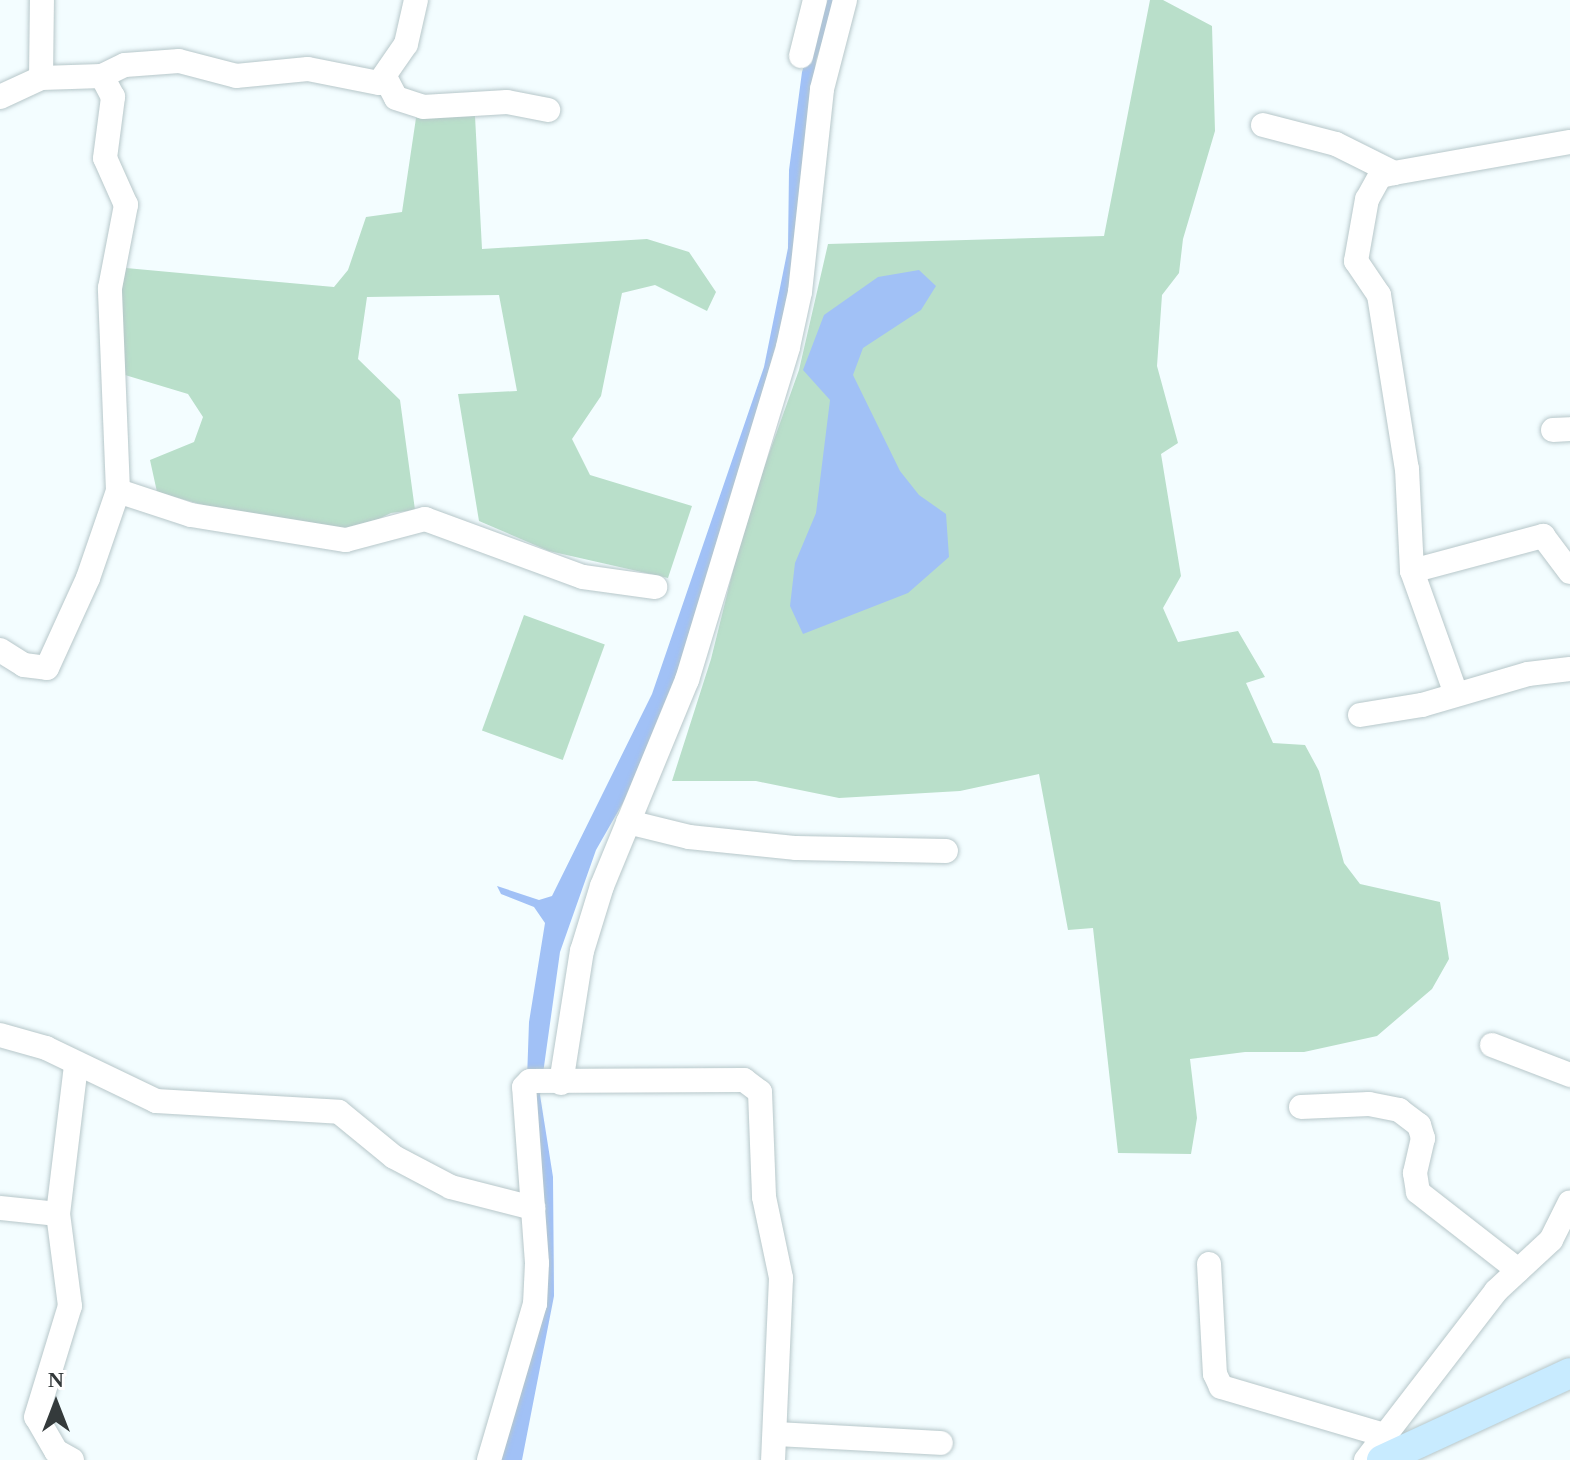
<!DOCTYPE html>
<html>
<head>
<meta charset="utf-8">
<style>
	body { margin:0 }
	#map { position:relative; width:1570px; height:1460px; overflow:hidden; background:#f3fdff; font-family:Georgia,serif }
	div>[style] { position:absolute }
	.green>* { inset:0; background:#b9dfca; transform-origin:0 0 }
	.water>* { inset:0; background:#a1c1f6 }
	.roads { filter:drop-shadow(0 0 2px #b7c7ca) drop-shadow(0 0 2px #b7c7ca) }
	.minor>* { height:24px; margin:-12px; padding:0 12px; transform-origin:12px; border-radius:12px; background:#fff }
	.major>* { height:30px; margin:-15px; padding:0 15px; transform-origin:15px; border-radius:15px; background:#c8ebff }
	span { translate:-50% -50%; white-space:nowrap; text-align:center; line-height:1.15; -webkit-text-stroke:6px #fff; paint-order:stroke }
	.north { position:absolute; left:16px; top:1364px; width:80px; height:80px; -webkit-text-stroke:6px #fff; paint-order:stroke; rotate:0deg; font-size:22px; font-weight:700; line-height:32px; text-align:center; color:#343a3b }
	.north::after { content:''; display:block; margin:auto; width:28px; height:36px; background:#343a3b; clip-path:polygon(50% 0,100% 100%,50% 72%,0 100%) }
</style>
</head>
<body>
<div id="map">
	<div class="green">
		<div style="clip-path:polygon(1150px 0,1163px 0,1212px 26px,1215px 131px,1183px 239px,1179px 273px,1162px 295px,1157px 366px,1178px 443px,1161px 454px,1181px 576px,1163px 608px,1178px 642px,1238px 631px,1265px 677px,1246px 683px,1273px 743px,1305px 745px,1319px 771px,1344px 863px,1360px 884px,1440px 902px,1449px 959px,1432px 989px,1377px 1036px,1304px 1052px,1245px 1052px,1190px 1059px,1197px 1118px,1191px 1154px,1118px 1153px,1093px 928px,1068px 930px,1039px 774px,960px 791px,839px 798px,756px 781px,672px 781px,711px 659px,746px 518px,799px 370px,828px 244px,1104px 236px)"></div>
		<div style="clip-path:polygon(475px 116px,482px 249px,647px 239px,689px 252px,716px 292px,707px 311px,655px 285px,622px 293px,601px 396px,572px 439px,590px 475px,692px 506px,668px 578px,549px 551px,479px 521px,458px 394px,517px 391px,499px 295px,367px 297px,358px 359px,400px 400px,415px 510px,391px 513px,356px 530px,221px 510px,157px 492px,150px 460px,194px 442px,203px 417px,188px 394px,125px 375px,120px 299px,126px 268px,334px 287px,348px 270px,366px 217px,402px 212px,416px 118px)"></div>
		<div style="left:524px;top:615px;width:86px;height:123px;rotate:20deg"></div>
	</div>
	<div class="water">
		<div style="clip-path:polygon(825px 0,836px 0,816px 60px,795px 277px,700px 614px,644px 766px,596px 850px,560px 952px,540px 1095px,553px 1177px,554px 1296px,522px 1460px,493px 1460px,536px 1317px,527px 1079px,529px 1022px,545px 923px,534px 907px,501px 894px,497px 886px,539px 900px,552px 896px,652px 694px,764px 367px,788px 248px,789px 170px,802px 72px)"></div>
		<div style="clip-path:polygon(919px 270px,936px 286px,921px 310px,863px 348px,853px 375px,900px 471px,919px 495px,946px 514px,949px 557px,908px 593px,803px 634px,790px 606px,795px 563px,816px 513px,830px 400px,803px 370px,824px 315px,878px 277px)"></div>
	</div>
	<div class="roads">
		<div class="minor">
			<div style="left:801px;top:56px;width:58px;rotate:-76deg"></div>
			<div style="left:41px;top:78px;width:78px;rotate:-89.3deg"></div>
			<div style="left:386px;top:79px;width:21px;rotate:62deg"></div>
			<div style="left:396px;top:98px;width:28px;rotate:18deg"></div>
			<div style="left:423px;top:107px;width:84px;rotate:-3.4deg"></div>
			<div style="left:507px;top:102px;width:42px;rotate:11deg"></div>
			<div style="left:0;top:97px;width:45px;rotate:-24.9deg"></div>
			<div style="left:41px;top:78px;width:61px;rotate:-1.9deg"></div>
			<div style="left:102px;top:76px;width:25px;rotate:-26deg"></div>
			<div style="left:125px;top:65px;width:54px;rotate:-4.2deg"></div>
			<div style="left:179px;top:61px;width:59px;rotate:14.7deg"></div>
			<div style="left:236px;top:76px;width:72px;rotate:-5.6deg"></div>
			<div style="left:308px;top:69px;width:72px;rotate:11.2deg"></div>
			<div style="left:379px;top:83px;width:47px;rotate:-55.3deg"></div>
			<div style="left:406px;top:44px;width:45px;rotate:-77.2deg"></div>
			<div style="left:1263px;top:125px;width:75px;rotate:14.6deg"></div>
			<div style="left:1336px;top:144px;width:65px;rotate:26.6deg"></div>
			<div style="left:1394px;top:173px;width:179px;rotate:-10deg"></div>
			<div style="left:1394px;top:173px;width:14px;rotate:168deg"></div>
			<div style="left:1380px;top:176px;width:26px;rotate:119deg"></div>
			<div style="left:1367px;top:199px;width:63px;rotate:100.1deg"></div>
			<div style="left:1356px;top:261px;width:41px;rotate:55.9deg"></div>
			<div style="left:1379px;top:295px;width:176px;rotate:80.9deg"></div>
			<div style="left:1407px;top:469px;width:102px;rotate:87.2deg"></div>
			<div style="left:1412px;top:571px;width:131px;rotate:70.3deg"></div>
			<div style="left:1553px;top:430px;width:17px;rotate:-3deg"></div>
			<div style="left:118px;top:491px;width:77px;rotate:18.2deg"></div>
			<div style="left:191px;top:515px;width:157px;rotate:9.2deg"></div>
			<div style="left:346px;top:540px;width:82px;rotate:-14.9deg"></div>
			<div style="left:425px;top:519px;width:168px;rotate:20.2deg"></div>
			<div style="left:583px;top:577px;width:73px;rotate:7.9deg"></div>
			<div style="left:1412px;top:571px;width:136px;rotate:-15deg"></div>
			<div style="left:1543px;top:536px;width:45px;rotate:53.1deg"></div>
			<div style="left:0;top:650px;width:28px;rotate:32deg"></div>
			<div style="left:24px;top:665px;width:23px;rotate:7deg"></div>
			<div style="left:47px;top:668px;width:99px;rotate:-65.5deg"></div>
			<div style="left:88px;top:578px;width:92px;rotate:-71deg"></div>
			<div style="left:118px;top:491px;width:203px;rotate:-92.3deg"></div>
			<div style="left:110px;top:288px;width:85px;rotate:-79.1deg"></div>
			<div style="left:126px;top:205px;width:51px;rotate:-114.1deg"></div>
			<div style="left:105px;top:158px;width:62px;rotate:-82.5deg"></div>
			<div style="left:113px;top:97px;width:24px;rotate:-118deg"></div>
			<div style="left:1360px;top:715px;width:63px;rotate:-9.2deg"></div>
			<div style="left:1422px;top:705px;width:110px;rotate:-16.3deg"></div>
			<div style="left:1528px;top:674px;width:42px;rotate:-6.8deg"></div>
			<div style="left:628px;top:822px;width:63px;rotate:13.8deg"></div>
			<div style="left:689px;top:837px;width:108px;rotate:5.9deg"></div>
			<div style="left:796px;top:848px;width:150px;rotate:1.1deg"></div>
			<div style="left:0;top:1035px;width:48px;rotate:15.8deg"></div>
			<div style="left:46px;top:1048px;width:122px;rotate:25.7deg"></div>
			<div style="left:156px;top:1101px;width:183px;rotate:3.4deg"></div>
			<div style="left:339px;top:1112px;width:71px;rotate:39.3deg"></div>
			<div style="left:394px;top:1157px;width:64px;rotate:27.8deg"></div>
			<div style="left:451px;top:1187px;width:85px;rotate:14.4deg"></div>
			<div style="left:1492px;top:1045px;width:84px;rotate:21deg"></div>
			<div style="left:561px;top:1083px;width:134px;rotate:-81deg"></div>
			<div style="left:582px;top:951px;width:68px;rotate:-72.9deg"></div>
			<div style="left:602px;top:886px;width:223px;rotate:-67.6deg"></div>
			<div style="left:687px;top:680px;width:348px;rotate:-73.1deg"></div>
			<div style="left:788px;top:347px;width:56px;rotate:-77.7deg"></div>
			<div style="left:800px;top:292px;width:204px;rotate:-83.8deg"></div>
			<div style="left:822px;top:89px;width:92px;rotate:-75.5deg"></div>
			<div style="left:1301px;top:1107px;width:68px;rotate:-2.5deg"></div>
			<div style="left:1369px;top:1104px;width:31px;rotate:11deg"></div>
			<div style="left:1399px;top:1110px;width:25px;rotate:37deg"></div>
			<div style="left:1419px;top:1125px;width:14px;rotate:73deg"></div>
			<div style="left:1423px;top:1138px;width:36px;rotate:103deg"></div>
			<div style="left:1415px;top:1173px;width:19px;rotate:81deg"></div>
			<div style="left:1418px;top:1192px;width:127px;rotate:38deg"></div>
			<div style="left:0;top:1208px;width:58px;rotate:5.9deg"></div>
			<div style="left:1209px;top:1264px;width:110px;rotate:86.9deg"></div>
			<div style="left:1215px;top:1374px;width:14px;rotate:65deg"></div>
			<div style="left:1221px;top:1387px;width:167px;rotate:16.4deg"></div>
			<div style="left:775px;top:1434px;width:166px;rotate:3.1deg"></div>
			<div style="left:72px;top:1460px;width:18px;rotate:-151deg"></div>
			<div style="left:56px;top:1451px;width:39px;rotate:-120deg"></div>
			<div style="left:36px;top:1417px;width:116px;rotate:-73deg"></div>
			<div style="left:70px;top:1306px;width:93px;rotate:-97.4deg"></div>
			<div style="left:58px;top:1214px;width:150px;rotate:-83.1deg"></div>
			<div style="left:489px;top:1460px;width:163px;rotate:-73.6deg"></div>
			<div style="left:535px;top:1304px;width:41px;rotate:-87.2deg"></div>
			<div style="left:537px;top:1263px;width:176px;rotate:-94.2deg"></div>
			<div style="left:524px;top:1087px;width:8px;rotate:-45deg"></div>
			<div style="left:530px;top:1081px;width:214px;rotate:-0.3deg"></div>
			<div style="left:744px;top:1080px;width:20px;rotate:37deg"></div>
			<div style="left:760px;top:1092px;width:105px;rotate:87.8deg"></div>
			<div style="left:764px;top:1197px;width:83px;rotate:78.1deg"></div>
			<div style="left:781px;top:1278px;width:182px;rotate:92.5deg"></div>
			<div style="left:1366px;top:1460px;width:213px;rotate:-52.4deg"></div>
			<div style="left:1496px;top:1291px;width:75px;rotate:-42.8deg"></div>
			<div style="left:1551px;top:1240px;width:42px;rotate:-63.4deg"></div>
		</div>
		<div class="major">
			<div style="left:1382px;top:1460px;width:207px;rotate:-24.8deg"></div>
		</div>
	</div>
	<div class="north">N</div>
</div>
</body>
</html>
